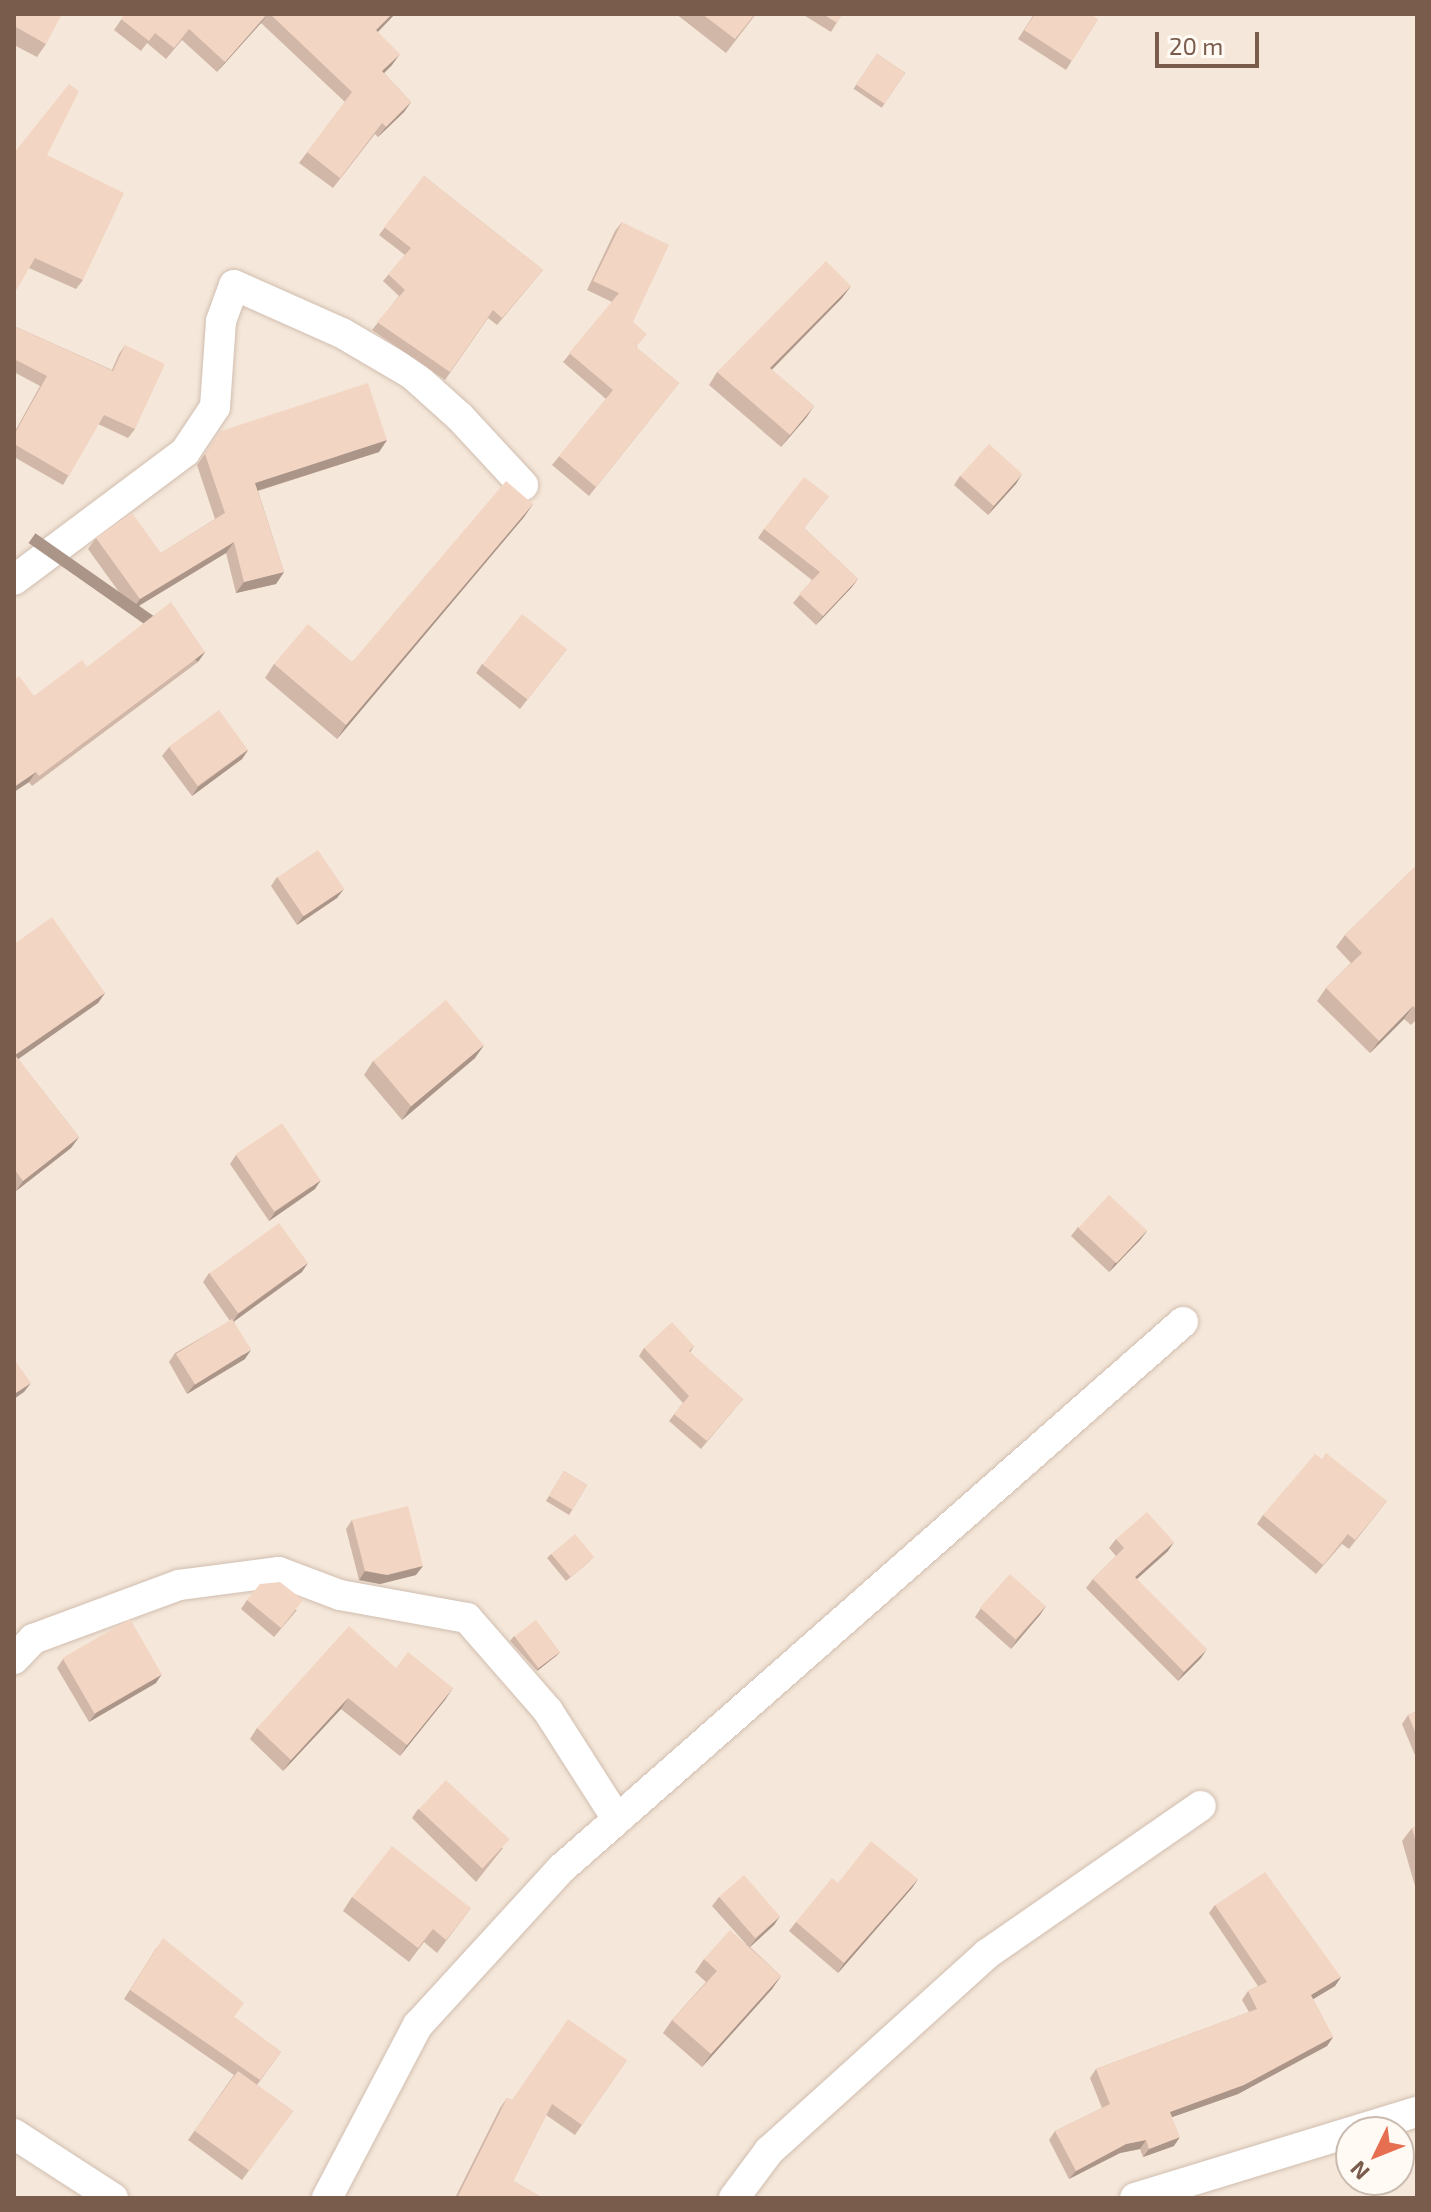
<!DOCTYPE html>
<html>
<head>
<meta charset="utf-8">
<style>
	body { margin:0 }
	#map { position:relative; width:1431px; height:2212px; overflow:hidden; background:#fdf6ec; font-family:"Exo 2",sans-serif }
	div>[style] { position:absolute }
	.residential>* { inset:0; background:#f5e8da }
	.roads { filter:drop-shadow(0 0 2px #d1beb0) drop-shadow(0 0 2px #d1beb0) }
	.street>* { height:30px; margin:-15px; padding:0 15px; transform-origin:15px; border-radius:15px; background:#fff }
	.wall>* { inset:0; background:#d1b7a8; transform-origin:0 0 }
	.shaded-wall>* { inset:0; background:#aa9588; transform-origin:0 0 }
	.building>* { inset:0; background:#f3d5c3; transform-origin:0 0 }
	span { translate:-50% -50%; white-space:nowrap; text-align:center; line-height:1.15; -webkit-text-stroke:8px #fffaf3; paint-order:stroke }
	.frame { position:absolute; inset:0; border:16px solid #7a5c4d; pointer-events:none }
	.north { position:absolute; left:1335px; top:2116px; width:80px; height:80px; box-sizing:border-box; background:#fffaf3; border:2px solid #cabbb1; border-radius:50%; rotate:227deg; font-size:22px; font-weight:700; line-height:32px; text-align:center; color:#7a5c4d }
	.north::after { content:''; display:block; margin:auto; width:28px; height:36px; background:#e76f51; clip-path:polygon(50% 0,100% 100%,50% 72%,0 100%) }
	.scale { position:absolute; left:1155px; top:32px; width:104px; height:36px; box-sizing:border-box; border:4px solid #7a5c4d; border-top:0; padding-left:10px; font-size:24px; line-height:28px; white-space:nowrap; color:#7a5c4d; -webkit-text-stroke:6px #fffaf3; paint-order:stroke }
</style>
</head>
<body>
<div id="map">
	<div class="residential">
		<div style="clip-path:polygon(evenodd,14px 14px,1417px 14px,1417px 2198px,14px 2198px,14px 14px,1351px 2132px,1399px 2132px,1399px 2180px,1351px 2180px,1351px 2132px)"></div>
	</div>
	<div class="roads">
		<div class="street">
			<div style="left:14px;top:580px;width:214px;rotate:-36.8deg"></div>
			<div style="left:185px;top:452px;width:54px;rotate:-56.3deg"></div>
			<div style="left:215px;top:407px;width:86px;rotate:-86deg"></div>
			<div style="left:221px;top:321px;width:38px;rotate:-70deg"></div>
			<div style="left:234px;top:285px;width:118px;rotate:24deg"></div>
			<div style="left:342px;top:333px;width:81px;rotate:30.4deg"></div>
			<div style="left:412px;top:374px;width:64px;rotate:41.9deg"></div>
			<div style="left:460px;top:417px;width:93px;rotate:47.2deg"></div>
			<div style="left:14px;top:1659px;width:28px;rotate:-46deg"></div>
			<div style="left:33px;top:1639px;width:156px;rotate:-20.3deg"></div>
			<div style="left:179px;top:1585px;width:101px;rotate:-7.4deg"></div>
			<div style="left:279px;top:1572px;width:65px;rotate:20.7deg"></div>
			<div style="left:340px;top:1595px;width:129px;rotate:10.3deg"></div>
			<div style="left:467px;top:1618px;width:123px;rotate:48.9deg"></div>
			<div style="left:548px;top:1711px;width:128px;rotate:57.4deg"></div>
			<div style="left:14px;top:2134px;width:118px;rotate:32.9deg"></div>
			<div style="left:327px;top:2198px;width:195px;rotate:-62.3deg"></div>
			<div style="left:418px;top:2025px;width:213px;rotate:-47.5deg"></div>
			<div style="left:562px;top:1868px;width:827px;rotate:-41.32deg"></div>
			<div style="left:734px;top:2198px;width:59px;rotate:-53.3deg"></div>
			<div style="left:769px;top:2151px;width:294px;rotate:-42.1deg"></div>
			<div style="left:987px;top:1954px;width:260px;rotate:-34.7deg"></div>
			<div style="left:1135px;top:2198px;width:295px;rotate:-17deg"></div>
		</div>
	</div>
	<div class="wall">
		<div style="clip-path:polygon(14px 14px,46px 44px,37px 57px,14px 45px)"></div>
		<div style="clip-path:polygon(125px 14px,395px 14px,378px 32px,392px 65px,384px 73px,411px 102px,404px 112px,378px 137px,375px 134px,333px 188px,299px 163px,345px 102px,261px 23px,217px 72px,182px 40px,166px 59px,147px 43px,141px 51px,114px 30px)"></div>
		<div style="clip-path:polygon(676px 14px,756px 14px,726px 53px)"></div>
		<div style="clip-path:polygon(802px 14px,842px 14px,831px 32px)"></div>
		<div style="clip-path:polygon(1034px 14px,1098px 19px,1066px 70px,1018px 39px)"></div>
		<div style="left:877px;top:54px;width:34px;height:42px;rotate:34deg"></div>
		<div style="clip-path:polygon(47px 155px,83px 280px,76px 289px,29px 268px)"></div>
		<div style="clip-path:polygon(424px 176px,543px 270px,497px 325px,488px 318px,445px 380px,372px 330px,399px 296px,383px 281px,405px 255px,379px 235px)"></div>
		<div style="clip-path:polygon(622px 222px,633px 322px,637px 348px,679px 383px,589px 496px,552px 465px,606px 399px,563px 362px,612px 302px,587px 290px,615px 231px)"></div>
		<div style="clip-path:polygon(851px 286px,842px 298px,772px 370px,814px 406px,781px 447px,709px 385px,717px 372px)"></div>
		<div style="clip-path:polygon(14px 326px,112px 370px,119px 354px,125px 345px,135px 429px,128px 438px,98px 424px,63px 485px,14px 457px,14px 433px,40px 386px,14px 372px)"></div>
		<div style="clip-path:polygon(221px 431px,387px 440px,379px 452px,258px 491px,284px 572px,276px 584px,236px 593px,226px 553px,132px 610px,88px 549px,96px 538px,161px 553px,215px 519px,197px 465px)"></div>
		<div style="clip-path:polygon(1022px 474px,988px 515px,954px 485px,960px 476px)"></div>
		<div style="clip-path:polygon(829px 496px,804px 528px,858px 579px,851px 588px,816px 625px,793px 603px,812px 580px,758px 538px,764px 529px)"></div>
		<div style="clip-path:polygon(533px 504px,524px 517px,337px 739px,265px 678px,274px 664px,352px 662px)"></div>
		<div style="clip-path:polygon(567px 649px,520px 709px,476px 673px,482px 664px)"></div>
		<div style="clip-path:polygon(205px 652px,198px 662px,32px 786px,29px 782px,14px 792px,14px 680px,34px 696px,87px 667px)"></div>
		<div style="clip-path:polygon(169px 747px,248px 750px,242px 759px,192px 796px,162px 756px)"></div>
		<div style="clip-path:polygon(1417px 865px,1417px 1019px,1411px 1025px,1404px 1019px,1370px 1053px,1317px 1001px,1326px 988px,1351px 963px,1336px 947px,1345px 935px)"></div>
		<div style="clip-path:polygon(277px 877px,337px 898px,297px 925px,271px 886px)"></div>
		<div style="clip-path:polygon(14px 944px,105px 993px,98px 1003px,18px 1059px,79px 1137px,71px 1148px,16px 1191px,14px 1189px)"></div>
		<div style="clip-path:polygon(484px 1045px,475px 1058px,402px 1120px,364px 1075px,373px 1061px)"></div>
		<div style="clip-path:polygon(236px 1155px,315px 1189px,269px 1221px,230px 1164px)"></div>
		<div style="clip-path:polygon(1078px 1227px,1147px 1231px,1140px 1240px,1109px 1272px,1071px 1236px)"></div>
		<div style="clip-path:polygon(302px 1272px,234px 1321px,245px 1359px,187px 1394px,169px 1362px,175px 1353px,230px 1321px,203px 1282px,209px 1273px)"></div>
		<div style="clip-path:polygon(694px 1346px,690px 1353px,743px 1399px,701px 1449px,669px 1421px,683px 1403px,639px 1356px,644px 1348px)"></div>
		<div style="left:564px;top:1471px;width:27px;height:35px;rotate:31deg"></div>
		<div style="clip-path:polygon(1387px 1501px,1349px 1549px,1342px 1544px,1316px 1574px,1257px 1524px,1263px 1515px)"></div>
		<div style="clip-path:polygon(352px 1520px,416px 1575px,380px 1584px,359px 1580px,346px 1529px)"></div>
		<div style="clip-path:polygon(1116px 1539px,1168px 1551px,1137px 1579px,1201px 1658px,1178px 1681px,1086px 1588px,1093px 1579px,1116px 1556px,1109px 1548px)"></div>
		<div style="clip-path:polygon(551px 1554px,590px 1561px,566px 1581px,547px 1558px)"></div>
		<div style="clip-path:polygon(247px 1600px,297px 1610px,274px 1637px,241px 1609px)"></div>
		<div style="clip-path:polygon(1046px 1606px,1011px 1649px,975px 1617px,981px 1608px)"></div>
		<div style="clip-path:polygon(514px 1636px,560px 1652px,556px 1656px,537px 1671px,510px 1641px)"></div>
		<div style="clip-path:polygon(63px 1659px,156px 1683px,89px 1722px,57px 1668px)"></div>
		<div style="clip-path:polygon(396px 1668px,453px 1688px,400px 1756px,341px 1709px,283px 1771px,250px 1739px,257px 1728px)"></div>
		<div style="clip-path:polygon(1417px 1711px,1417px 1760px,1402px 1724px,1408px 1715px)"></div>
		<div style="clip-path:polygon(418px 1809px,503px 1848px,476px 1882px,412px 1818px)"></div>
		<div style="clip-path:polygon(1417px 1826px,1417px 1893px,1402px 1841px,1412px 1828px)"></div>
		<div style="clip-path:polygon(918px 1879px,912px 1888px,838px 1973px,789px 1931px,796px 1922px,838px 1883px)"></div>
		<div style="clip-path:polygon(352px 1897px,471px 1908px,437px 1953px,424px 1942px,409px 1962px,343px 1911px)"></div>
		<div style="clip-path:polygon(719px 1897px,780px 1916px,774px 1925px,750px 1947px,781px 1976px,772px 1989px,702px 2067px,663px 2033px,672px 2020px,706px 1982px,695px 1972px,704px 1959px,746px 1944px,712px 1906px)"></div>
		<div style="clip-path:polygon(1215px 1905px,1341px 1977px,1335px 1986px,1313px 1999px,1333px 2037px,1327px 2046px,1238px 2094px,1172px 2117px,1174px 2146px,1143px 2157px,1140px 2149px,1120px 2153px,1069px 2179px,1049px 2140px,1055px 2131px,1102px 2108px,1090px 2078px,1096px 2069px,1249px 2012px,1242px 2000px,1248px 1991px,1258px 1986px,1209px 1913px)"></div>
		<div style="clip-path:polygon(157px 1947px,234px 2017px,281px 2052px,257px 2085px,293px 2111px,242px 2180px,188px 2140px,234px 2075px,124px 1999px)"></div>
		<div style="clip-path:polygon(627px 2060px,575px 2135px,546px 2115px,513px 2181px,543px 2198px,455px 2198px,500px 2108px,507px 2098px,512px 2100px)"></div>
	</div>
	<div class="shaded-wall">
		<div style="clip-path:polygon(268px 14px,261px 23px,217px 72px,225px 62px)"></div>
		<div style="clip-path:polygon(392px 14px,395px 14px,369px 41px,376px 30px)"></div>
		<div style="clip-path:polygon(400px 54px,392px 65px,375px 82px,382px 71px)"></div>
		<div style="clip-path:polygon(411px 102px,404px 112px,378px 137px,386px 127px)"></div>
		<div style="clip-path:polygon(851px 286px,842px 298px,761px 380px,770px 368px)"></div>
		<div style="clip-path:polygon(814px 406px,806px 418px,781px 447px,790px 435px)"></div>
		<div style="clip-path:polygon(387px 440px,379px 452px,247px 494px,255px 483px)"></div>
		<div style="clip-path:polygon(1022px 474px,1016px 484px,988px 515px,994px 506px)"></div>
		<div style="clip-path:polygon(533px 504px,524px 517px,337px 739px,346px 725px)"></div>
		<div style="clip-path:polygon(234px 542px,226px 553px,132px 610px,140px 599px)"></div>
		<div style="clip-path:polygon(284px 572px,276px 584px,236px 593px,244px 582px)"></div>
		<div style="clip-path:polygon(858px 579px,851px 588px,816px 625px,823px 616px)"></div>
		<div style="left:205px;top:652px;width:12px;height:207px;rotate:125deg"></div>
		<div style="clip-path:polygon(248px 750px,242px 759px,192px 796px,198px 787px)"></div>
		<div style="clip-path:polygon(36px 772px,29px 782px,14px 792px,14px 787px)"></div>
		<div style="clip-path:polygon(344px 889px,337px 898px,297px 925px,304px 915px)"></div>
		<div style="clip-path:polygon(105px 993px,98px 1003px,14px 1062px,15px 1055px)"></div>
		<div style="clip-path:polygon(1413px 1006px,1404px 1019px,1370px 1053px,1379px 1041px)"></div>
		<div style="clip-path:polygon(484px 1045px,475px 1058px,402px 1120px,411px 1106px)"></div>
		<div style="clip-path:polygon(79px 1137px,71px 1148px,16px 1191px,23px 1181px)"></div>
		<div style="clip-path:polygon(321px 1180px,315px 1189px,269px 1221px,275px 1212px)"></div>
		<div style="clip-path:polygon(1147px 1231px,1140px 1240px,1109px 1272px,1115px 1263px)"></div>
		<div style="clip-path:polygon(308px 1263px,302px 1272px,232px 1323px,238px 1314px)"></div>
		<div style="clip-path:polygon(251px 1350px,245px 1359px,187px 1394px,194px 1385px)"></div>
		<div style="clip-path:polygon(31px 1383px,24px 1392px,14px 1399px,14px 1394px)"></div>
		<div style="clip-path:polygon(1174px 1542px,1168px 1551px,1129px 1586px,1135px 1577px)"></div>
		<div style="clip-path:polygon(423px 1566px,416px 1575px,380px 1584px,359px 1580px,365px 1571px)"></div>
		<div style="clip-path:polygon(1046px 1606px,1040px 1615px,1011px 1649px,1017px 1640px)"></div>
		<div style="clip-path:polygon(1207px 1649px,1201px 1658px,1178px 1681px,1184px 1672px)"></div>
		<div style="clip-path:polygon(560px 1652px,556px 1656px,537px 1671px,540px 1666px)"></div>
		<div style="clip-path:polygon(162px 1674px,156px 1683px,89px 1722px,96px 1713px)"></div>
		<div style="clip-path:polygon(453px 1688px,445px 1700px,400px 1756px,407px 1745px)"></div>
		<div style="clip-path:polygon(348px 1698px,341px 1709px,283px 1771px,291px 1760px)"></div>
		<div style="clip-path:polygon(918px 1879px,912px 1888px,838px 1973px,844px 1963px)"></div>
		<div style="clip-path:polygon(780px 1916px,774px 1925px,749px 1948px,756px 1939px)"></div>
		<div style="clip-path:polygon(781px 1976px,772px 1989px,702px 2067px,711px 2054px)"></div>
		<div style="clip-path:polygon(1341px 1977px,1335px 1986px,1305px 2004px,1311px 1995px)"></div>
		<div style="clip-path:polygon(1333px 2037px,1327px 2046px,1238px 2094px,1164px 2120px,1170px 2112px)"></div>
		<div style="clip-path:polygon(1180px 2137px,1174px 2146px,1143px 2157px,1149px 2149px)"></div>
		<div style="clip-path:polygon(1146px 2140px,1140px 2149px,1120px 2153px,1069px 2179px,1076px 2171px,1126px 2144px)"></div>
	</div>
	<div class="building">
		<div style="clip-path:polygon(14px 14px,62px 14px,46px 44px,14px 26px)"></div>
		<div style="clip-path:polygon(125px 14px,267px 14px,225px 62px,189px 29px,174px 48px,155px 33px,149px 41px,121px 19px)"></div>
		<div style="clip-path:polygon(270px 14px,392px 14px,376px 30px,400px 54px,382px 71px,411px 102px,386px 127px,382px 123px,340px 178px,307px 152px,352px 92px)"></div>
		<div style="clip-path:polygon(702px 14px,755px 14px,735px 39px)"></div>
		<div style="clip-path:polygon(823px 14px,842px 14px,837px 23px)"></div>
		<div style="clip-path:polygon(1035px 14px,1090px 14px,1098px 19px,1072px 61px,1024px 30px)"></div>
		<div style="left:877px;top:54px;width:34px;height:37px;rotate:34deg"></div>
		<div style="clip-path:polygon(69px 84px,79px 91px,47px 155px,124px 193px,83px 280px,35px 258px,14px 294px,14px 153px)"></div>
		<div style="clip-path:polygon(424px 176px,543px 270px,502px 318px,493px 310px,450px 372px,377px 322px,405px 290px,388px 274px,411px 248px,384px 227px)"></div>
		<div style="clip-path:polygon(622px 222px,669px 245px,633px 322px,647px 334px,636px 347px,679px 383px,596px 487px,559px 456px,613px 390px,569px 353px,619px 293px,593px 281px)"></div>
		<div style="clip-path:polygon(826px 261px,851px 286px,770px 368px,814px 406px,790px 435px,717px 372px)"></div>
		<div style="clip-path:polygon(14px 326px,113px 371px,125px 345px,165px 364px,135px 429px,104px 415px,69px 476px,14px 444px,14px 435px,47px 376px,14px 359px)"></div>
		<div style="clip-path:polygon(368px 383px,387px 440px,255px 483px,284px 572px,244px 582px,234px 542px,140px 599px,96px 538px,132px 513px,161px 553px,225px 513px,205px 454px,221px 431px)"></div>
		<div style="left:989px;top:444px;width:45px;height:43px;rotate:42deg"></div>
		<div style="clip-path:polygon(804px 477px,829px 496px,804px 528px,858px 579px,823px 616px,799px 594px,820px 572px,764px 529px)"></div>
		<div style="clip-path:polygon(506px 481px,533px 504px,346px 725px,274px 664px,308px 624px,352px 662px)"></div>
		<div style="clip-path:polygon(171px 602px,205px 652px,39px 776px,36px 772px,14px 787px,14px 680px,19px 676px,34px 696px,82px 660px,87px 667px)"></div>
		<div style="left:522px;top:614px;width:57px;height:64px;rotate:38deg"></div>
		<div style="left:219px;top:710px;width:49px;height:62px;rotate:54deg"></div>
		<div style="left:318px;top:850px;width:47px;height:49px;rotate:56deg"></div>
		<div style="clip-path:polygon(1417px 865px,1417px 1010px,1413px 1006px,1379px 1041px,1326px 988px,1362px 953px,1345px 935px)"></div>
		<div style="clip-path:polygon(52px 917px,105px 993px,15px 1055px,79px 1137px,23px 1181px,14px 1169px,14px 944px)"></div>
		<div style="left:446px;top:1000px;width:59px;height:95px;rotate:50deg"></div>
		<div style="left:282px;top:1123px;width:69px;height:56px;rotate:56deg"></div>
		<div style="left:1109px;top:1195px;width:52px;height:45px;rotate:43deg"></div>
		<div style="left:279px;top:1223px;width:49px;height:86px;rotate:54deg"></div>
		<div style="left:232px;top:1319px;width:36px;height:66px;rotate:58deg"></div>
		<div style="clip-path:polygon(672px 1322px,694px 1346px,689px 1351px,743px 1399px,707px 1441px,674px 1414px,689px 1396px,644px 1348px)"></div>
		<div style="clip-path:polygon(14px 1359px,31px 1383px,14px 1394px)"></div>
		<div style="clip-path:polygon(1326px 1453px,1387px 1501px,1355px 1540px,1348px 1534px,1323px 1565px,1263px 1515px,1315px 1454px,1322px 1459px)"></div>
		<div style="left:564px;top:1471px;width:27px;height:29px;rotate:31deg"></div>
		<div style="clip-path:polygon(408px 1506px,423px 1566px,387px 1575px,365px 1571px,352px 1520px)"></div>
		<div style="clip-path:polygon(1147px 1512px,1174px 1542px,1135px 1577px,1207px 1649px,1184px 1672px,1093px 1579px,1124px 1548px,1116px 1539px)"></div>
		<div style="left:575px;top:1534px;width:30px;height:31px;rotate:50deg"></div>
		<div style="left:1010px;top:1574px;width:48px;height:45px;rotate:42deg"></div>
		<div style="clip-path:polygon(280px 1582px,303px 1600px,281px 1628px,247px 1600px,260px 1584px)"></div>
		<div style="left:130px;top:1619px;width:64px;height:78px;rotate:60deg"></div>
		<div style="left:536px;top:1620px;width:40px;height:27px;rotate:53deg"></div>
		<div style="clip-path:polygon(349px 1626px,396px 1668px,408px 1652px,453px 1688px,407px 1745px,348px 1698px,291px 1760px,257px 1728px)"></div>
		<div style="clip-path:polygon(1417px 1711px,1417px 1736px,1408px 1715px)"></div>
		<div style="left:446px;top:1780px;width:87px;height:40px;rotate:43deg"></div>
		<div style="clip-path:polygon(1417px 1826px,1417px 1846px,1412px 1828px)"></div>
		<div style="clip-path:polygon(871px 1841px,918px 1879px,844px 1963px,796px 1922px,832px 1878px,838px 1883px)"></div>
		<div style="clip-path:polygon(392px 1846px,471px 1908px,446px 1940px,433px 1929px,418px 1948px,352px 1897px)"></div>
		<div style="clip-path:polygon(1265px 1872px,1341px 1977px,1311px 1995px,1333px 2037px,1244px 2085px,1170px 2112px,1180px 2137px,1149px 2149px,1146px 2140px,1126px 2144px,1076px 2171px,1055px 2131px,1110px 2104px,1096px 2069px,1257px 2009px,1248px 1991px,1267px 1982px,1215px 1905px)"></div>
		<div style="left:744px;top:1875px;width:55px;height:33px;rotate:49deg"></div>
		<div style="clip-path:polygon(730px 1930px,781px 1976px,711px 2054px,672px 2020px,717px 1971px,704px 1959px)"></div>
		<div style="clip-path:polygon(163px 1938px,244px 2003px,234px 2017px,281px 2052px,260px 2080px,130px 1990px)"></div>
		<div style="clip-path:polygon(568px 2019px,627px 2060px,582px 2125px,552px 2104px,513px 2181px,543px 2198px,457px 2198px,507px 2098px,512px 2100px)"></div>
		<div style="left:238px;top:2071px;width:68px;height:74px;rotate:36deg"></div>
	</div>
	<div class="frame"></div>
	<div class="north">N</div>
	<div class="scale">20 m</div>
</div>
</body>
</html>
